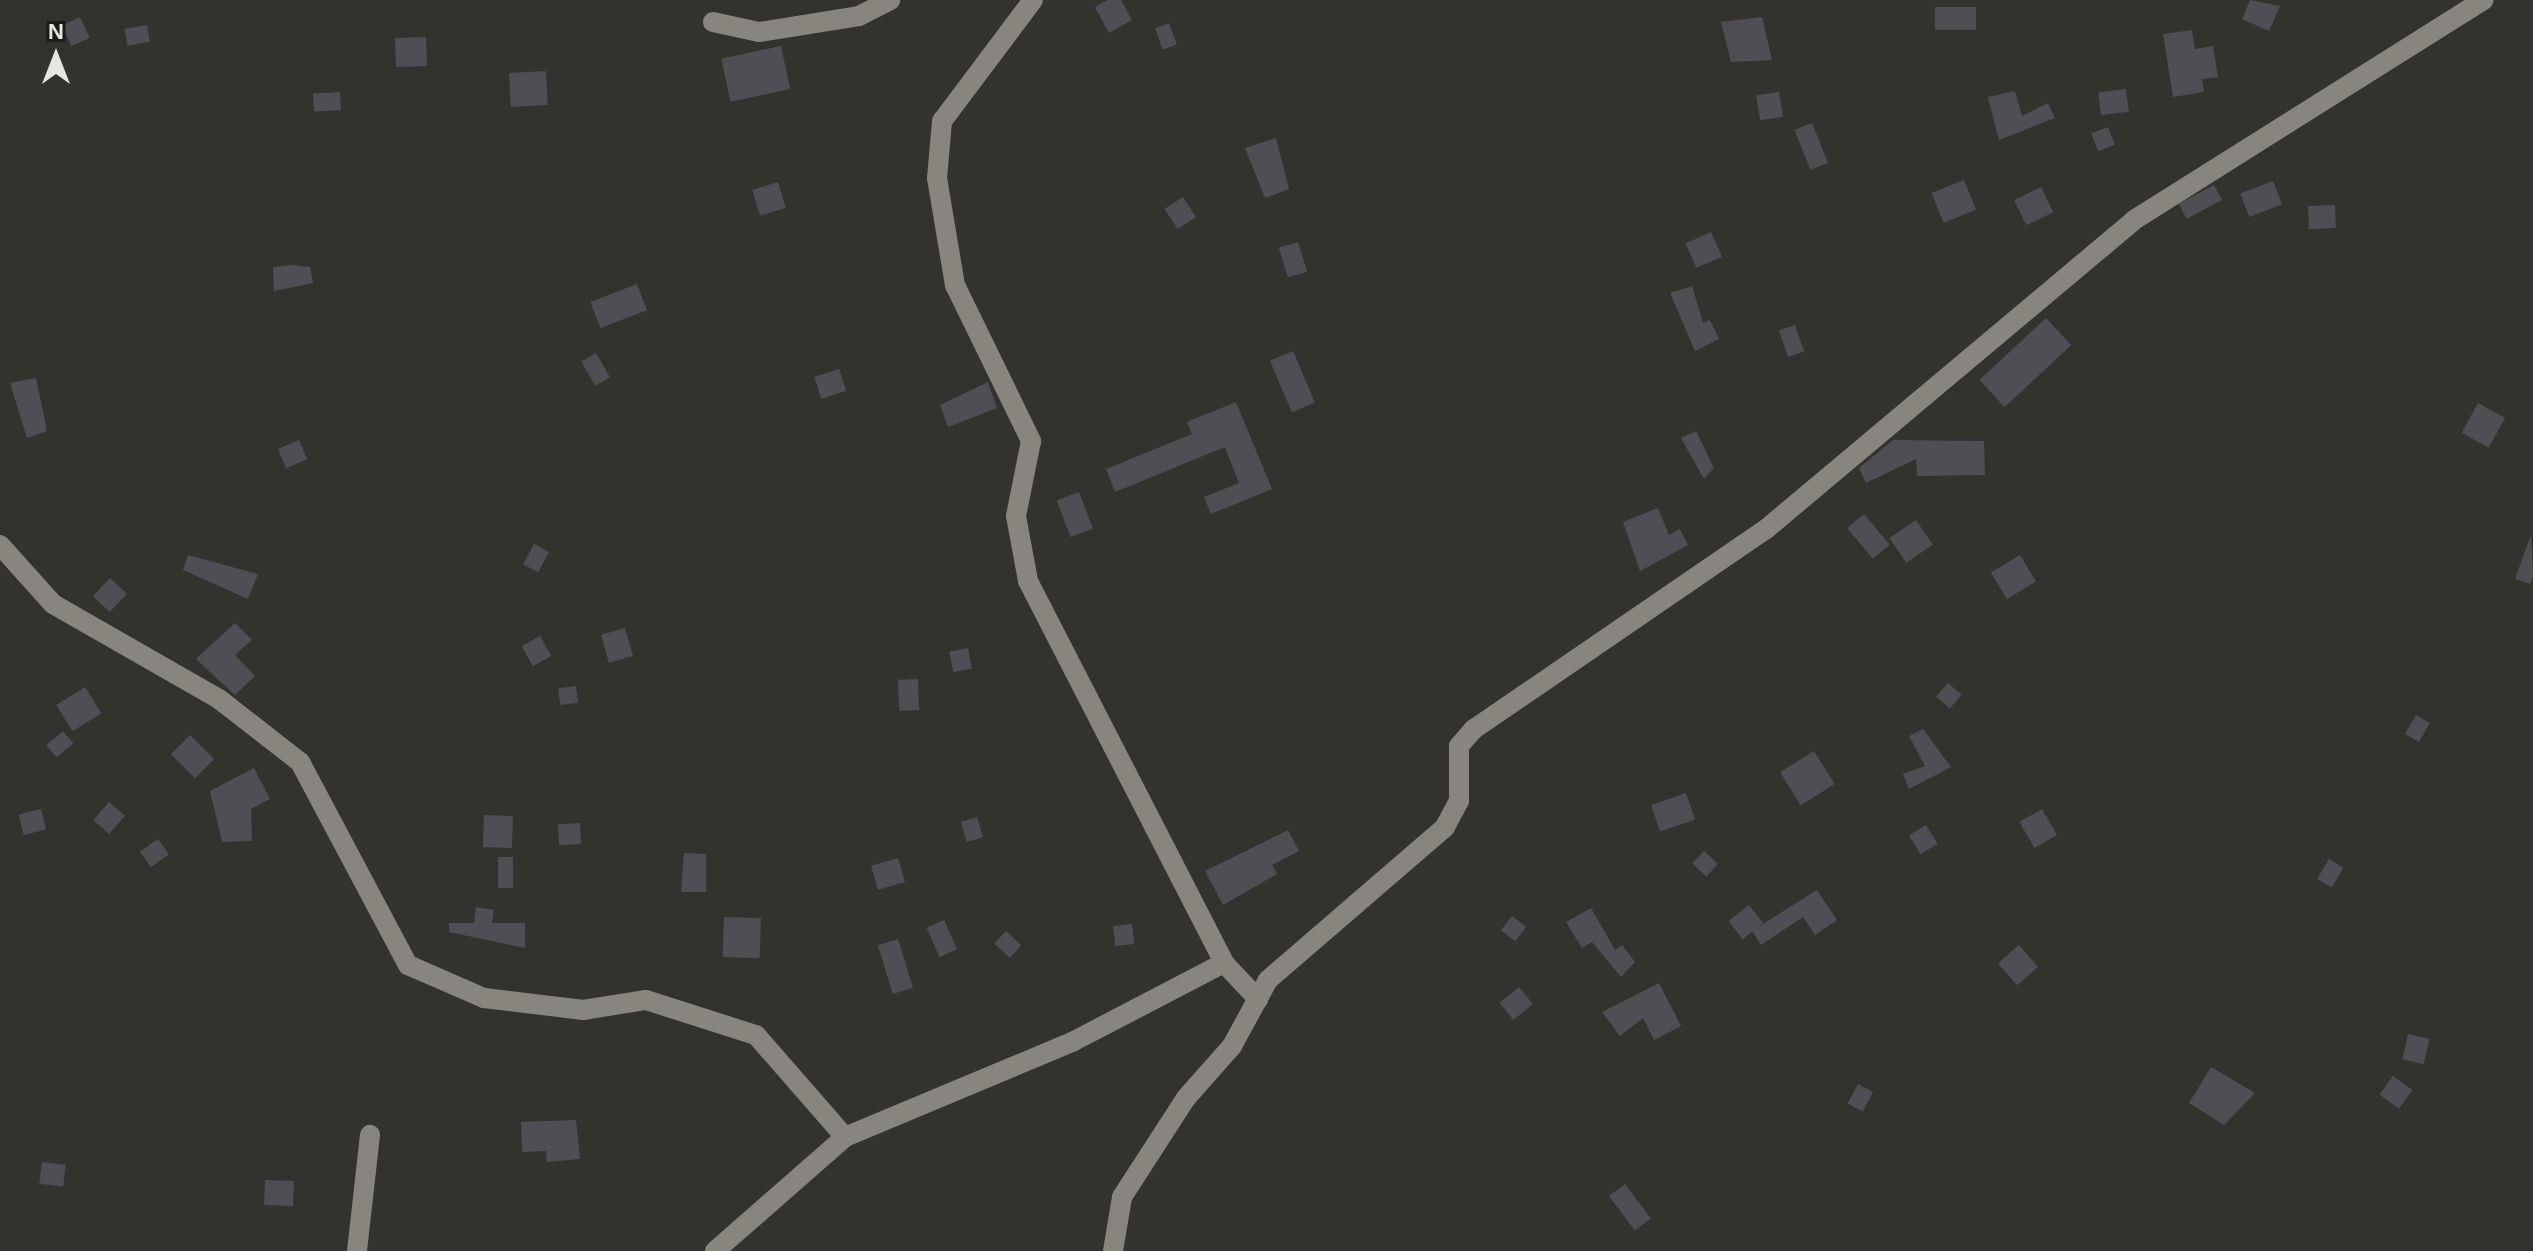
<!DOCTYPE html>
<html>
<head>
<meta charset="utf-8">
<style>
	body { margin:0 }
	#map { position:relative; width:2533px; height:1251px; overflow:hidden; background:#34322c; font-family:Helvetica,sans-serif }
	div>[style] { position:absolute }
	.building>* { inset:0; background:#504e55; transform-origin:0 0 }
	.minor>* { height:20px; margin:-10px; padding:0 10px; transform-origin:10px; border-radius:10px; background:#87857e }
	span { translate:-50% -50%; white-space:nowrap; text-align:center; line-height:1.15; -webkit-text-stroke:7px #1b1a17; paint-order:stroke }
	.north { position:absolute; left:16px; top:16px; width:80px; height:80px; -webkit-text-stroke:6px #1b1a17; paint-order:stroke; rotate:0deg; font-size:22px; font-weight:700; line-height:32px; text-align:center; color:#e6e5e1 }
	.north::after { content:''; display:block; margin:auto; width:28px; height:36px; background:#e6e5e1; clip-path:polygon(50% 0,100% 100%,50% 72%,0 100%) }
</style>
</head>
<body>
<div id="map">
	<div class="building">
		<div style="clip-path:polygon(1108px 0,1121px 0,1132px 20px,1109px 33px,1095px 7px)"></div>
		<div style="clip-path:polygon(2250px 0,2280px 6px,2269px 31px,2242px 19px)"></div>
		<div style="left:1976px;top:7px;width:23px;height:41px;rotate:90deg"></div>
		<div style="left:80px;top:17px;width:23px;height:20px;rotate:65deg"></div>
		<div style="clip-path:polygon(1762px 17px,1772px 60px,1731px 62px,1721px 22px)"></div>
		<div style="left:1169px;top:23px;width:23px;height:15px;rotate:70deg"></div>
		<div style="left:147px;top:25px;width:17px;height:23px;rotate:80deg"></div>
		<div style="clip-path:polygon(2192px 30px,2195px 49px,2213px 46px,2218px 77px,2202px 79px,2204px 92px,2173px 97px,2163px 34px)"></div>
		<div style="left:426px;top:37px;width:29px;height:31px;rotate:88deg"></div>
		<div style="left:781px;top:46px;width:44px;height:61px;rotate:78deg"></div>
		<div style="left:546px;top:71px;width:34px;height:37px;rotate:87deg"></div>
		<div style="left:2126px;top:89px;width:23px;height:28px;rotate:83deg"></div>
		<div style="clip-path:polygon(2015px 91px,2022px 116px,2048px 103px,2055px 118px,1999px 140px,1988px 97px)"></div>
		<div style="left:340px;top:92px;width:18px;height:27px;rotate:87deg"></div>
		<div style="left:1779px;top:92px;width:25px;height:23px;rotate:81deg"></div>
		<div style="left:1812px;top:123px;width:43px;height:19px;rotate:68deg"></div>
		<div style="left:2108px;top:127px;width:19px;height:18px;rotate:69deg"></div>
		<div style="clip-path:polygon(1276px 138px,1289px 189px,1265px 198px,1245px 148px)"></div>
		<div style="left:1964px;top:180px;width:32px;height:35px;rotate:68deg"></div>
		<div style="left:2273px;top:181px;width:25px;height:35px;rotate:69deg"></div>
		<div style="left:778px;top:182px;width:27px;height:27px;rotate:73deg"></div>
		<div style="left:2214px;top:185px;width:17px;height:40px;rotate:62deg"></div>
		<div style="left:2041px;top:187px;width:28px;height:30px;rotate:64deg"></div>
		<div style="left:1183px;top:197px;width:24px;height:22px;rotate:57deg"></div>
		<div style="left:2335px;top:205px;width:23px;height:27px;rotate:88deg"></div>
		<div style="left:1711px;top:232px;width:27px;height:28px;rotate:66deg"></div>
		<div style="left:1298px;top:242px;width:31px;height:20px;rotate:73deg"></div>
		<div style="clip-path:polygon(292px 265px,310px 267px,313px 283px,274px 291px,273px 267px)"></div>
		<div style="left:637px;top:284px;width:28px;height:50px;rotate:69deg"></div>
		<div style="clip-path:polygon(1692px 286px,1703px 323px,1710px 320px,1719px 339px,1695px 351px,1670px 293px)"></div>
		<div style="left:2046px;top:318px;width:37px;height:91px;rotate:47deg"></div>
		<div style="left:1795px;top:325px;width:28px;height:17px;rotate:71deg"></div>
		<div style="left:1293px;top:351px;width:56px;height:25px;rotate:67deg"></div>
		<div style="left:596px;top:353px;width:28px;height:17px;rotate:60deg"></div>
		<div style="left:839px;top:369px;width:23px;height:26px;rotate:72deg"></div>
		<div style="clip-path:polygon(36px 378px,47px 431px,27px 438px,10px 383px)"></div>
		<div style="clip-path:polygon(988px 382px,997px 408px,948px 427px,940px 405px)"></div>
		<div style="clip-path:polygon(1236px 402px,1272px 489px,1211px 514px,1204px 497px,1239px 483px,1225px 447px,1115px 492px,1106px 469px,1192px 434px,1187px 422px)"></div>
		<div style="left:2478px;top:403px;width:31px;height:34px;rotate:29deg"></div>
		<div style="clip-path:polygon(1696px 431px,1714px 468px,1704px 479px,1681px 438px)"></div>
		<div style="left:299px;top:440px;width:21px;height:23px;rotate:67deg"></div>
		<div style="clip-path:polygon(1893px 440px,1984px 441px,1985px 475px,1917px 476px,1916px 459px,1866px 483px,1859px 468px)"></div>
		<div style="left:1079px;top:492px;width:39px;height:24px;rotate:69deg"></div>
		<div style="clip-path:polygon(1658px 508px,1669px 535px,1680px 529px,1688px 545px,1640px 571px,1623px 522px)"></div>
		<div style="left:1864px;top:514px;width:40px;height:22px;rotate:50deg"></div>
		<div style="left:1916px;top:520px;width:30px;height:32px;rotate:56deg"></div>
		<div style="clip-path:polygon(2531px 535px,2533px 575px,2530px 584px,2515px 579px)"></div>
		<div style="left:534px;top:544px;width:17px;height:23px;rotate:28deg"></div>
		<div style="clip-path:polygon(188px 555px,258px 574px,248px 599px,183px 570px)"></div>
		<div style="left:2020px;top:555px;width:31px;height:34px;rotate:59deg"></div>
		<div style="left:110px;top:578px;width:23px;height:25px;rotate:43deg"></div>
		<div style="clip-path:polygon(235px 623px,252px 640px,235px 655px,255px 676px,235px 695px,196px 659px)"></div>
		<div style="left:625px;top:628px;width:29px;height:25px;rotate:74deg"></div>
		<div style="left:540px;top:636px;width:23px;height:21px;rotate:61deg"></div>
		<div style="left:968px;top:648px;width:21px;height:19px;rotate:79deg"></div>
		<div style="left:918px;top:679px;width:31px;height:20px;rotate:88deg"></div>
		<div style="left:1948px;top:683px;width:18px;height:18px;rotate:41deg"></div>
		<div style="left:576px;top:686px;width:17px;height:18px;rotate:83deg"></div>
		<div style="left:85px;top:687px;width:31px;height:34px;rotate:58deg"></div>
		<div style="left:2416px;top:715px;width:16px;height:22px;rotate:30deg"></div>
		<div style="clip-path:polygon(1923px 729px,1951px 767px,1909px 789px,1903px 774px,1925px 766px,1909px 736px)"></div>
		<div style="left:63px;top:731px;width:16px;height:22px;rotate:50deg"></div>
		<div style="left:190px;top:735px;width:34px;height:27px;rotate:45deg"></div>
		<div style="left:1814px;top:751px;width:39px;height:40px;rotate:58deg"></div>
		<div style="clip-path:polygon(254px 768px,270px 799px,251px 809px,252px 841px,222px 842px,210px 791px)"></div>
		<div style="left:1686px;top:793px;width:28px;height:37px;rotate:71deg"></div>
		<div style="left:109px;top:802px;width:21px;height:24px;rotate:41deg"></div>
		<div style="left:41px;top:809px;width:21px;height:23px;rotate:76deg"></div>
		<div style="left:2042px;top:809px;width:30px;height:26px;rotate:60deg"></div>
		<div style="left:484px;top:815px;width:29px;height:32px;rotate:2deg"></div>
		<div style="left:977px;top:817px;width:21px;height:17px;rotate:73deg"></div>
		<div style="left:580px;top:823px;width:21px;height:22px;rotate:87deg"></div>
		<div style="left:1926px;top:825px;width:22px;height:20px;rotate:58deg"></div>
		<div style="clip-path:polygon(1288px 830px,1299px 851px,1272px 865px,1277px 874px,1223px 905px,1205px 871px)"></div>
		<div style="left:158px;top:839px;width:19px;height:22px;rotate:55deg"></div>
		<div style="left:1704px;top:851px;width:19px;height:17px;rotate:43deg"></div>
		<div style="clip-path:polygon(684px 853px,706px 854px,706px 892px,681px 892px)"></div>
		<div style="left:498px;top:857px;width:15px;height:31px"></div>
		<div style="left:898px;top:858px;width:25px;height:28px;rotate:74deg"></div>
		<div style="left:2329px;top:859px;width:17px;height:23px;rotate:31deg"></div>
		<div style="clip-path:polygon(1817px 890px,1837px 920px,1815px 935px,1803px 917px,1761px 945px,1752px 931px)"></div>
		<div style="left:1749px;top:905px;width:23px;height:26px;rotate:52deg"></div>
		<div style="clip-path:polygon(476px 907px,494px 910px,492px 923px,525px 923px,525px 948px,449px 932px,449px 923px,474px 923px)"></div>
		<div style="clip-path:polygon(1591px 908px,1615px 950px,1622px 945px,1635px 962px,1621px 977px,1592px 942px,1582px 948px,1566px 922px)"></div>
		<div style="left:1512px;top:916px;width:18px;height:18px;rotate:38deg"></div>
		<div style="left:724px;top:917px;width:37px;height:40px;rotate:2deg"></div>
		<div style="left:944px;top:920px;width:32px;height:19px;rotate:66deg"></div>
		<div style="left:1132px;top:924px;width:20px;height:19px;rotate:84deg"></div>
		<div style="left:1006px;top:931px;width:21px;height:17px;rotate:43deg"></div>
		<div style="left:898px;top:939px;width:51px;height:21px;rotate:73deg"></div>
		<div style="left:2019px;top:945px;width:29px;height:28px;rotate:49deg"></div>
		<div style="clip-path:polygon(1659px 983px,1681px 1026px,1654px 1040px,1643px 1018px,1620px 1036px,1602px 1012px)"></div>
		<div style="left:1519px;top:987px;width:22px;height:25px;rotate:51deg"></div>
		<div style="left:2408px;top:1034px;width:22px;height:26px;rotate:13deg"></div>
		<div style="clip-path:polygon(2211px 1067px,2255px 1093px,2224px 1125px,2189px 1103px)"></div>
		<div style="left:2393px;top:1076px;width:24px;height:23px;rotate:36deg"></div>
		<div style="left:1858px;top:1084px;width:17px;height:22px;rotate:28deg"></div>
		<div style="clip-path:polygon(576px 1120px,580px 1159px,547px 1162px,546px 1151px,522px 1152px,521px 1122px)"></div>
		<div style="left:42px;top:1162px;width:24px;height:22px;rotate:7deg"></div>
		<div style="left:265px;top:1180px;width:29px;height:25px;rotate:2deg"></div>
		<div style="left:1625px;top:1184px;width:43px;height:20px;rotate:53deg"></div>
	</div>
	<div class="minor">
		<div style="left:1033px;top:0;width:151px;rotate:126.9deg"></div>
		<div style="left:942px;top:121px;width:57px;rotate:95deg"></div>
		<div style="left:937px;top:178px;width:109px;rotate:80.5deg"></div>
		<div style="left:955px;top:285px;width:174px;rotate:64deg"></div>
		<div style="left:1031px;top:441px;width:76px;rotate:101.3deg"></div>
		<div style="left:1016px;top:516px;width:66px;rotate:79.5deg"></div>
		<div style="left:1028px;top:581px;width:429px;rotate:62.8deg"></div>
		<div style="left:1224px;top:963px;width:50px;rotate:46.6deg"></div>
		<div style="left:713px;top:22px;width:47px;rotate:12.3deg"></div>
		<div style="left:759px;top:32px;width:101px;rotate:-9.1deg"></div>
		<div style="left:859px;top:16px;width:35px;rotate:-27deg"></div>
		<div style="left:0;top:545px;width:79px;rotate:48.1deg"></div>
		<div style="left:53px;top:604px;width:191px;rotate:29.8deg"></div>
		<div style="left:219px;top:699px;width:103px;rotate:37.9deg"></div>
		<div style="left:300px;top:762px;width:230px;rotate:62deg"></div>
		<div style="left:408px;top:965px;width:83px;rotate:23.5deg"></div>
		<div style="left:484px;top:998px;width:100px;rotate:6.9deg"></div>
		<div style="left:583px;top:1010px;width:64px;rotate:-9deg"></div>
		<div style="left:646px;top:1000px;width:115px;rotate:17.7deg"></div>
		<div style="left:756px;top:1035px;width:135px;rotate:48.9deg"></div>
		<div style="left:357px;top:1251px;width:117px;rotate:-83.6deg"></div>
		<div style="left:715px;top:1251px;width:173px;rotate:-41.2deg"></div>
		<div style="left:845px;top:1137px;width:248px;rotate:-22.7deg"></div>
		<div style="left:1074px;top:1041px;width:169px;rotate:-27.5deg"></div>
		<div style="left:1113px;top:1251px;width:55px;rotate:-80.5deg"></div>
		<div style="left:1122px;top:1197px;width:118px;rotate:-57.1deg"></div>
		<div style="left:1186px;top:1098px;width:69px;rotate:-48.5deg"></div>
		<div style="left:1232px;top:1046px;width:75px;rotate:-61.4deg"></div>
		<div style="left:1268px;top:980px;width:234px;rotate:-40.8deg"></div>
		<div style="left:1445px;top:827px;width:30px;rotate:-62deg"></div>
		<div style="left:1459px;top:801px;width:55px;rotate:-90deg"></div>
		<div style="left:1459px;top:746px;width:23px;rotate:-49deg"></div>
		<div style="left:1474px;top:729px;width:353px;rotate:-34.4deg"></div>
		<div style="left:1765px;top:530px;width:482px;rotate:-40deg"></div>
		<div style="left:2134px;top:220px;width:413px;rotate:-32.2deg"></div>
	</div>
	<div class="north">N</div>
</div>
</body>
</html>
